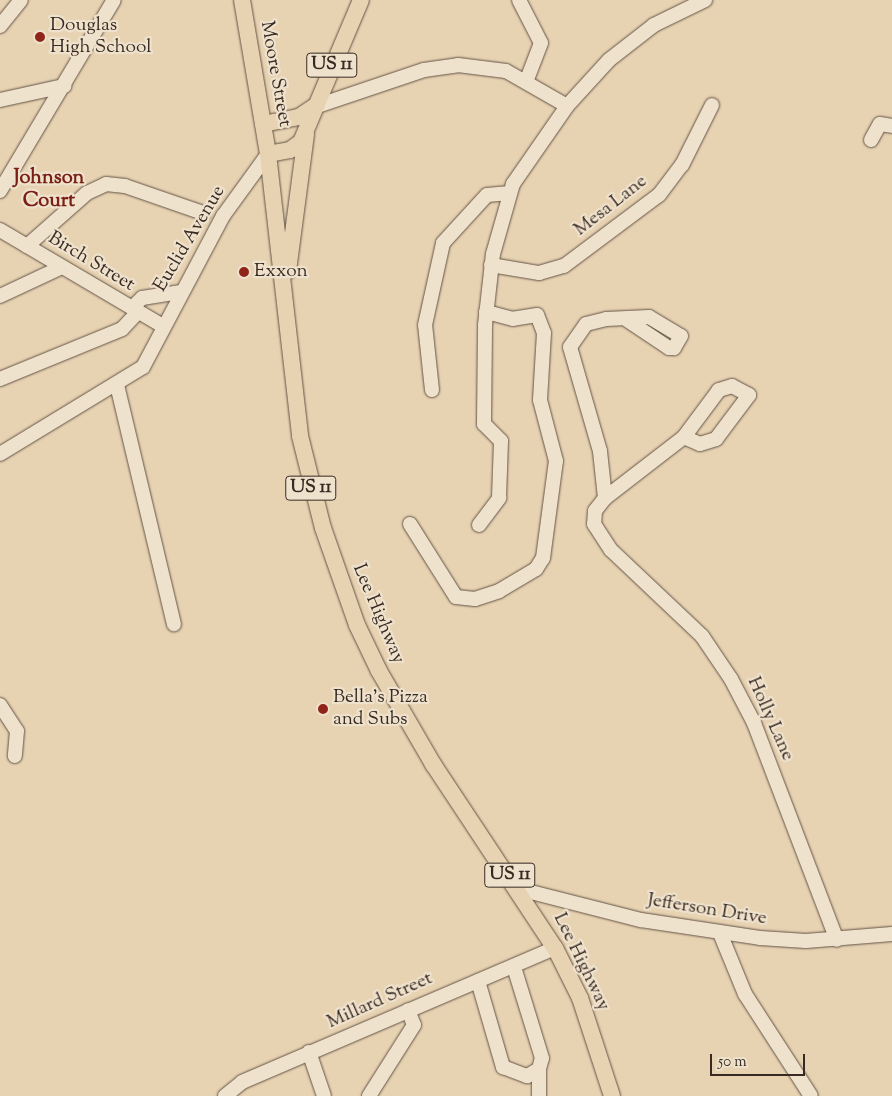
<!DOCTYPE html>
<html>
<head>
<meta charset="utf-8">
<style>
	body { margin:0 }
	#map { position:relative; width:892px; height:1096px; overflow:hidden; background:#e7d2b2; font-family:"Sorts Mill Goudy",serif }
	div>[style] { position:absolute }
	.roads { filter:drop-shadow(0 0 1px #645446) drop-shadow(0 0 1px #645446) }
	.minor>* { height:14px; margin:-7px; padding:0 7px; transform-origin:7px; border-radius:7px; background:#efe2cd }
	.major>* { height:16px; margin:-8px; padding:0 8px; transform-origin:8px; border-radius:8px; background:#e7d2b2 }
	.dots>* { width:14px; height:14px; translate:-50% -50%; box-sizing:border-box; border:2px solid #efe2cd; border-radius:50% }
	span { translate:-50% -50%; white-space:nowrap; text-align:center; line-height:1.15; -webkit-text-stroke:4.5px #efe2cd; paint-order:stroke }
	.shield-label span { padding:1px 4px; background:#efe2cd; border:1px solid; border-radius:4px; -webkit-text-stroke-width:0 }
	.shield-label { font-size:18px; color:#382a22; font-weight:700 }
	.poi-label { font-size:19px; color:#382a22 }
	.left { translate:0 -50%; text-align:left }
	.street-label { font-size:19px; color:#382a22 }
	.neighbourhood-label { font-size:20px; color:#7a1f14; font-weight:700 }
	.scale { position:absolute; left:710px; top:1054px; width:95px; height:22px; box-sizing:border-box; border:2px solid #382a22; border-top:0; padding-left:6px; font-size:15px; line-height:18px; white-space:nowrap; color:#382a22; -webkit-text-stroke:4px #efe2cd; paint-order:stroke }
</style>
</head>
<body>
<div id="map">
	<div class="roads">
		<div class="minor">
			<div style="left:519px;top:0;width:48px;rotate:62.9deg"></div>
			<div style="left:541px;top:43px;width:40px;rotate:111deg"></div>
			<div style="left:0;top:26px;width:33px;rotate:-51deg"></div>
			<div style="left:0;top:100px;width:66px;rotate:-12.3deg"></div>
			<div style="left:314px;top:107px;width:116px;rotate:-18.6deg"></div>
			<div style="left:424px;top:70px;width:34px;rotate:-8deg"></div>
			<div style="left:458px;top:65px;width:48px;rotate:7.1deg"></div>
			<div style="left:506px;top:71px;width:70px;rotate:29.8deg"></div>
			<div style="left:871px;top:140px;width:18px;rotate:-61deg"></div>
			<div style="left:880px;top:124px;width:12px;rotate:9deg"></div>
			<div style="left:0;top:191px;width:222px;rotate:-59.2deg"></div>
			<div style="left:0;top:230px;width:189px;rotate:30.5deg"></div>
			<div style="left:27px;top:246px;width:80px;rotate:-41.5deg"></div>
			<div style="left:87px;top:193px;width:21px;rotate:-25deg"></div>
			<div style="left:106px;top:184px;width:19px;rotate:6deg"></div>
			<div style="left:125px;top:186px;width:83px;rotate:19.1deg"></div>
			<div style="left:491px;top:265px;width:49px;rotate:9.5deg"></div>
			<div style="left:539px;top:273px;width:26px;rotate:-16deg"></div>
			<div style="left:564px;top:266px;width:119px;rotate:-36.8deg"></div>
			<div style="left:659px;top:195px;width:38px;rotate:-53deg"></div>
			<div style="left:682px;top:165px;width:67px;rotate:-63.4deg"></div>
			<div style="left:0;top:296px;width:68px;rotate:-25.1deg"></div>
			<div style="left:132px;top:308px;width:14px;rotate:-45deg"></div>
			<div style="left:142px;top:298px;width:38px;rotate:-9deg"></div>
			<div style="left:0;top:379px;width:132px;rotate:-22.3deg"></div>
			<div style="left:122px;top:329px;width:23px;rotate:-47deg"></div>
			<div style="left:117px;top:385px;width:246px;rotate:76.6deg"></div>
			<div style="left:432px;top:390px;width:65px;rotate:-96.1deg"></div>
			<div style="left:425px;top:325px;width:84px;rotate:-77.6deg"></div>
			<div style="left:443px;top:243px;width:65px;rotate:-47.5deg"></div>
			<div style="left:487px;top:195px;width:23px;rotate:-5deg"></div>
			<div style="left:684px;top:437px;width:17px;rotate:24deg"></div>
			<div style="left:700px;top:444px;width:17px;rotate:-17deg"></div>
			<div style="left:716px;top:439px;width:55px;rotate:-53.1deg"></div>
			<div style="left:749px;top:395px;width:19px;rotate:-152deg"></div>
			<div style="left:732px;top:386px;width:14px;rotate:163deg"></div>
			<div style="left:719px;top:390px;width:59px;rotate:126.7deg"></div>
			<div style="left:684px;top:437px;width:100px;rotate:142.3deg"></div>
			<div style="left:605px;top:498px;width:16px;rotate:128deg"></div>
			<div style="left:595px;top:511px;width:13px;rotate:94deg"></div>
			<div style="left:594px;top:524px;width:31px;rotate:57deg"></div>
			<div style="left:611px;top:550px;width:125px;rotate:43.4deg"></div>
			<div style="left:702px;top:636px;width:52px;rotate:56deg"></div>
			<div style="left:731px;top:679px;width:50px;rotate:62.4deg"></div>
			<div style="left:754px;top:723px;width:232px;rotate:69.1deg"></div>
			<div style="left:0;top:454px;width:167px;rotate:-31.3deg"></div>
			<div style="left:143px;top:367px;width:171px;rotate:-62.1deg"></div>
			<div style="left:223px;top:216px;width:77px;rotate:-54deg"></div>
			<div style="left:605px;top:498px;width:47px;rotate:-96.1deg"></div>
			<div style="left:600px;top:451px;width:108px;rotate:-106.1deg"></div>
			<div style="left:570px;top:347px;width:28px;rotate:-55deg"></div>
			<div style="left:586px;top:324px;width:21px;rotate:-14deg"></div>
			<div style="left:606px;top:319px;width:43px;rotate:-2.7deg"></div>
			<div style="left:649px;top:317px;width:37px;rotate:31deg"></div>
			<div style="left:681px;top:336px;width:14px;rotate:120deg"></div>
			<div style="left:674px;top:348px;width:5px;rotate:180deg"></div>
			<div style="left:669px;top:348px;width:50px;rotate:-146.3deg"></div>
			<div style="left:410px;top:524px;width:86px;rotate:57.8deg"></div>
			<div style="left:456px;top:597px;width:19px;rotate:6deg"></div>
			<div style="left:475px;top:599px;width:25px;rotate:-18deg"></div>
			<div style="left:499px;top:591px;width:43px;rotate:-30.7deg"></div>
			<div style="left:536px;top:569px;width:13px;rotate:-58deg"></div>
			<div style="left:543px;top:558px;width:98px;rotate:-82.4deg"></div>
			<div style="left:556px;top:461px;width:63px;rotate:-104.7deg"></div>
			<div style="left:540px;top:400px;width:67px;rotate:-86.6deg"></div>
			<div style="left:544px;top:333px;width:19px;rotate:-111deg"></div>
			<div style="left:537px;top:315px;width:24px;rotate:171deg"></div>
			<div style="left:513px;top:319px;width:28px;rotate:-165deg"></div>
			<div style="left:479px;top:525px;width:34px;rotate:-53deg"></div>
			<div style="left:499px;top:498px;width:57px;rotate:-88deg"></div>
			<div style="left:501px;top:441px;width:24px;rotate:-135deg"></div>
			<div style="left:484px;top:424px;width:99px;rotate:-89.4deg"></div>
			<div style="left:485px;top:325px;width:71px;rotate:-83.6deg"></div>
			<div style="left:493px;top:254px;width:73px;rotate:-74.1deg"></div>
			<div style="left:513px;top:184px;width:95px;rotate:-55.3deg"></div>
			<div style="left:567px;top:106px;width:62px;rotate:-47.6deg"></div>
			<div style="left:609px;top:60px;width:57px;rotate:-37.9deg"></div>
			<div style="left:654px;top:25px;width:57px;rotate:-26.1deg"></div>
			<div style="left:0;top:705px;width:31px;rotate:57deg"></div>
			<div style="left:17px;top:731px;width:25px;rotate:95deg"></div>
			<div style="left:519px;top:889px;width:126px;rotate:14.3deg"></div>
			<div style="left:641px;top:920px;width:120px;rotate:8.6deg"></div>
			<div style="left:760px;top:938px;width:46px;rotate:3.7deg"></div>
			<div style="left:806px;top:941px;width:86px;rotate:-4.7deg"></div>
			<div style="left:720px;top:933px;width:66px;rotate:67.7deg"></div>
			<div style="left:745px;top:994px;width:121px;rotate:57.1deg"></div>
			<div style="left:478px;top:981px;width:90px;rotate:73.8deg"></div>
			<div style="left:503px;top:1067px;width:26px;rotate:21deg"></div>
			<div style="left:527px;top:1076px;width:14px;rotate:-30deg"></div>
			<div style="left:539px;top:1069px;width:11px;rotate:-75deg"></div>
			<div style="left:542px;top:1058px;width:95px;rotate:-107.1deg"></div>
			<div style="left:309px;top:1052px;width:46px;rotate:71.2deg"></div>
			<div style="left:539px;top:1069px;width:27px;rotate:90deg"></div>
			<div style="left:225px;top:1096px;width:22px;rotate:-39deg"></div>
			<div style="left:242px;top:1082px;width:340px;rotate:-23.2deg"></div>
			<div style="left:369px;top:1096px;width:84px;rotate:-57.6deg"></div>
			<div style="left:414px;top:1025px;width:16px;rotate:-112deg"></div>
		</div>
		<div class="major">
			<div style="left:242px;top:0;width:156px;rotate:80.4deg"></div>
			<div style="left:268px;top:154px;width:284px;rotate:83.5deg"></div>
			<div style="left:300px;top:436px;width:95px;rotate:76deg"></div>
			<div style="left:323px;top:528px;width:103px;rotate:70.7deg"></div>
			<div style="left:357px;top:625px;width:51px;rotate:64.4deg"></div>
			<div style="left:379px;top:671px;width:108px;rotate:59.9deg"></div>
			<div style="left:433px;top:764px;width:221px;rotate:56.5deg"></div>
			<div style="left:555px;top:948px;width:56px;rotate:63.4deg"></div>
			<div style="left:580px;top:998px;width:103px;rotate:71.9deg"></div>
			<div style="left:263px;top:124px;width:37px;rotate:-11deg"></div>
			<div style="left:299px;top:117px;width:18px;rotate:-34deg"></div>
			<div style="left:268px;top:154px;width:22px;rotate:-10deg"></div>
			<div style="left:290px;top:150px;width:14px;rotate:-36deg"></div>
			<div style="left:301px;top:142px;width:154px;rotate:-67.1deg"></div>
			<div style="left:288px;top:271px;width:138px;rotate:-82.5deg"></div>
		</div>
	</div>
	<div class="dots">
		<div style="left:40px;top:37px;background:#8f2418"></div>
		<div style="left:244px;top:272px;background:#8f2418"></div>
		<div style="left:323px;top:709px;background:#8f2418"></div>
	</div>
	<div class="shield-label">
		<span style="left:332px;top:65px">US 11</span>
		<span style="left:311px;top:488px">US 11</span>
		<span style="left:510px;top:875px">US 11</span>
	</div>
	<div class="poi-label">
		<span class="left" style="left:50px;top:37px">Douglas<br>High School</span>
		<span class="left" style="left:254px;top:272px">Exxon</span>
		<span class="left" style="left:333px;top:709px">Bella's Pizza<br>and Subs</span>
	</div>
	<div class="street-label">
		<span style="left:275px;top:74px;rotate:80deg">Moore Street</span>
		<span style="left:611px;top:206px;rotate:-38deg">Mesa Lane</span>
		<span style="left:190px;top:239px;rotate:-59deg">Euclid Avenue</span>
		<span style="left:91px;top:262px;rotate:31deg">Birch Street</span>
		<span style="left:378px;top:614px;rotate:67deg">Lee Highway</span>
		<span style="left:770px;top:719px;rotate:66deg">Holly Lane</span>
		<span style="left:707px;top:910px;rotate:9deg">Jefferson Drive</span>
		<span style="left:581px;top:962px;rotate:64deg">Lee Highway</span>
		<span style="left:380px;top:1001px;rotate:-24deg">Millard Street</span>
	</div>
	<div class="neighbourhood-label">
		<span style="left:49px;top:190px">Johnson<br>Court</span>
	</div>
	<div class="scale">50 m</div>
</div>
</body>
</html>
